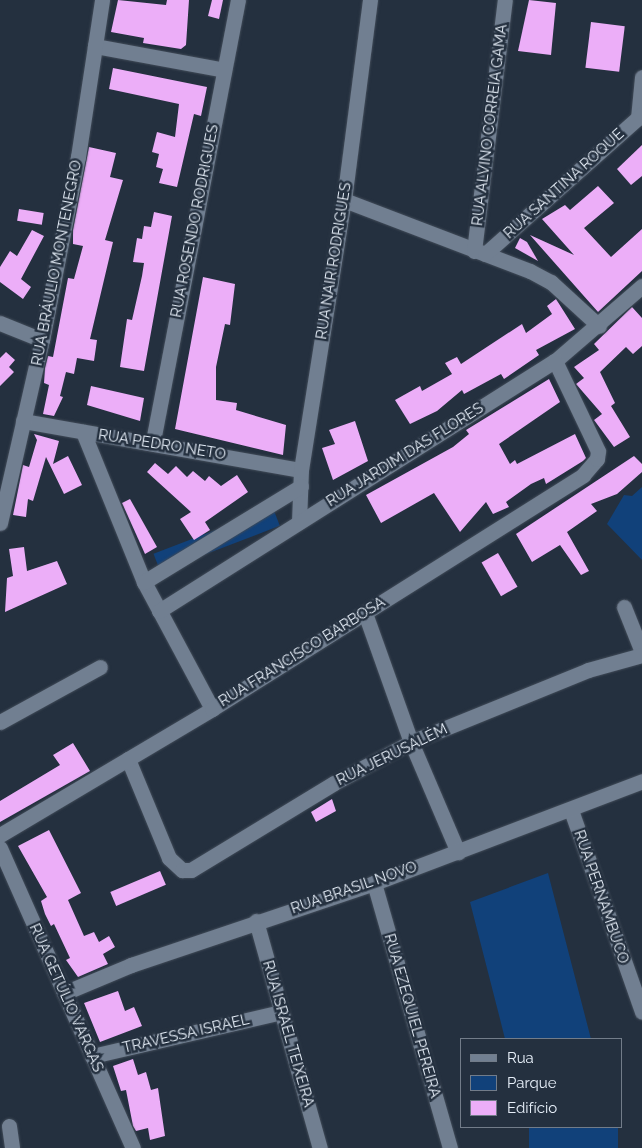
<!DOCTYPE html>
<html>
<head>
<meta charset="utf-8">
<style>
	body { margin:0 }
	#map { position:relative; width:642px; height:1148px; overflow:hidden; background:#24303f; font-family:Raleway,sans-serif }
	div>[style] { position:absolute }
	.green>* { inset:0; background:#11417a; transform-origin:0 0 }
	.building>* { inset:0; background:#ecaef8; transform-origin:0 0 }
	.roads { filter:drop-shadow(0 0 1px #414b58) drop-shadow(0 0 1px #414b58) }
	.minor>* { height:15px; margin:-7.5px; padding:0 7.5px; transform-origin:7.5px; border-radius:7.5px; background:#717f91 }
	span { translate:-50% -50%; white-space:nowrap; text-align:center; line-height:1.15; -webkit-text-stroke:5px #24303f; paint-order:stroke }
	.street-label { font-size:15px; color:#e6eef8 }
	.legend { position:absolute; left:460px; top:1038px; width:162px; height:90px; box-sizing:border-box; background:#24303f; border:1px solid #727c89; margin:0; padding:6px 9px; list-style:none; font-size:15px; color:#e6eef8 }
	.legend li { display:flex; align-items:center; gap:10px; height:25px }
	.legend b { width:25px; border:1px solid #727c89 }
</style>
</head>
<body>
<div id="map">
	<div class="green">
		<div style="clip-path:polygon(642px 487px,642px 560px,607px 524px,624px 495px,632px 496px)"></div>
		<div style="left:273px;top:508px;width:19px;height:128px;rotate:69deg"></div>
		<div style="clip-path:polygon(548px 873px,591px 1039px,505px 1039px,500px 1019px,470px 902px)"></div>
		<div style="left:529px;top:1127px;width:89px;height:22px"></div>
	</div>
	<div class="building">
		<div style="clip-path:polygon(118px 0,166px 5px,167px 0,189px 0,186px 45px,181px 49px,143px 43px,144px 38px,111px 32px)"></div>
		<div style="clip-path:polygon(212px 0,223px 0,219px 19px,208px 16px)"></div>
		<div style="clip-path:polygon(529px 0,556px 3px,551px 55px,518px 51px)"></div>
		<div style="left:591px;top:22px;width:34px;height:46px;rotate:7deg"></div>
		<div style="clip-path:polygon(113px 68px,207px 87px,201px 116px,194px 114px,177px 187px,159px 183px,163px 169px,156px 167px,159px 154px,152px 152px,157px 132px,175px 137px,179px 104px,109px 89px)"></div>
		<div style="clip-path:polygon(642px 145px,642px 176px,631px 185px,617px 169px)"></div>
		<div style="clip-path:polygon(89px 147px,116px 153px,110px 177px,123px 180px,105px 240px,113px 242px,90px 339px,97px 340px,94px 361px,77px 358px,74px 374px,66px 372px,60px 396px,63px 397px,54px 416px,43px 414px,49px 385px,44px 383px,45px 368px,48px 356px,53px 357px,68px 278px,74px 279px,83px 246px,73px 244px,73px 230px)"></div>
		<div style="clip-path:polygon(598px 186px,614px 203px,584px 228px,611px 257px,642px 229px,642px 271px,598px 312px,530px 235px,574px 255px,542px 219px,565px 205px,570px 210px)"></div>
		<div style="left:19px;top:209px;width:25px;height:12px;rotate:9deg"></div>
		<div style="clip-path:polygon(154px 212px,172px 216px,144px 371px,120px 367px,127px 319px,132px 320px,142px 276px,144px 263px,133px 262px,137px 238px,142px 239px,144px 226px,151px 227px)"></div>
		<div style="clip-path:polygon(32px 230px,44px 236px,21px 279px,31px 287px,23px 299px,0 282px,0 267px,10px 251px,17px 256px)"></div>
		<div style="clip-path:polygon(520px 238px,527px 242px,538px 261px,515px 248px)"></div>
		<div style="clip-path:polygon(203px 277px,235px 284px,230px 325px,225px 324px,216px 367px,216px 400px,237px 403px,236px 410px,286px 425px,283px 455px,175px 429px)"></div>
		<div style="clip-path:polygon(556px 299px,575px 329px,536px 350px,539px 355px,504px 379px,501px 374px,464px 394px,462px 390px,437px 411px,410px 424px,395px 400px,420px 386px,422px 391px,452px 374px,445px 363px,457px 357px,461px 364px,522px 324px,526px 333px,552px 314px,547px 306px)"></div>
		<div style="clip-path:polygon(632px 307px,642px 318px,642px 346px,633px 354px,626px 347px,600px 372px,615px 403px,611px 406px,630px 437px,614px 447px,594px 420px,602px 414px,576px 384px,584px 378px,574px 367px,599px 350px,594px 344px)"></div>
		<div style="clip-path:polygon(6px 352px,15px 360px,9px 367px,14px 372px,0 386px,0 358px)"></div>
		<div style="clip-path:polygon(549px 379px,560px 402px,499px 444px,510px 464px,515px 460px,517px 464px,575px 434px,586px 458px,583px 461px,546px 484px,544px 478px,531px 484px,506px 502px,509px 507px,493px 514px,486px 502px,460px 532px,434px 493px,381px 523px,366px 495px,453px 447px,469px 434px,466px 430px)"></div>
		<div style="clip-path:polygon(91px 386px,144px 398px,140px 421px,87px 405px)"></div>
		<div style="clip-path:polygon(355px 421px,368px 461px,333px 480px,322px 448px,335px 444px,329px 430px)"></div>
		<div style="clip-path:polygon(34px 434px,59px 441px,53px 464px,68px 456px,82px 485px,64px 494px,46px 457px,33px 501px,28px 499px,26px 517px,13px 515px,23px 465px,29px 467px,37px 440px)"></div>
		<div style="clip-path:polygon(634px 456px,642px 464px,642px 472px,617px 494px,591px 504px,597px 511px,567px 532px,589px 571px,581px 575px,560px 545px,532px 562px,516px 534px)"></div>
		<div style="clip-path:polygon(155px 463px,168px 474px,176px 466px,187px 477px,193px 471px,205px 481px,209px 476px,221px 486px,237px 475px,248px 492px,205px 522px,210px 530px,194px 540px,180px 519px,191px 512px,147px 472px)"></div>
		<div style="clip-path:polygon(130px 499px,157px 547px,145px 554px,122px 503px)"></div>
		<div style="clip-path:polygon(24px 547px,27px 571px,57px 561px,67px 584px,5px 612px,7px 578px,13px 576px,9px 549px)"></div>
		<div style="left:498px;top:553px;width:39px;height:19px;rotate:60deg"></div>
		<div style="clip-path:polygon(73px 743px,90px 771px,0 822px,0 801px,60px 765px,53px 755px)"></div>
		<div style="clip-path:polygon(332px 799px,336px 811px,316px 822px,311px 812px)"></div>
		<div style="clip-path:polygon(49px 830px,81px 893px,68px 900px,84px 936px,94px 932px,99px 942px,109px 936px,115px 947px,103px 954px,108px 964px,78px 977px,66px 960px,70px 958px,54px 924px,51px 926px,45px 914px,41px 901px,47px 897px,18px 846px)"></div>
		<div style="left:160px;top:871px;width:15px;height:54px;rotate:67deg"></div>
		<div style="clip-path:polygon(118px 991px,125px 1011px,134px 1007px,142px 1026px,100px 1042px,84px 1003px)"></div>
		<div style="clip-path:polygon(133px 1059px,138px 1075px,146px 1072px,151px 1090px,158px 1088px,165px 1136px,150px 1140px,148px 1128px,136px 1131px,133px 1126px,126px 1090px,121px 1091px,113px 1066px)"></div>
	</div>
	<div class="roads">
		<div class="minor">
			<div style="left:95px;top:46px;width:131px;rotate:10.5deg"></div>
			<div style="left:638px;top:118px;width:41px;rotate:-84.4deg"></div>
			<div style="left:344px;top:200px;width:199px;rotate:20.9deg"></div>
			<div style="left:530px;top:271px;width:24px;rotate:28deg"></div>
			<div style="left:551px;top:282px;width:65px;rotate:42.5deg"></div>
			<div style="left:474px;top:251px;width:253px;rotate:-83deg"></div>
			<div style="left:485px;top:254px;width:210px;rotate:-41.7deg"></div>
			<div style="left:0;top:323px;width:45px;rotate:22deg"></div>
			<div style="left:23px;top:421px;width:282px;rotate:10deg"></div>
			<div style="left:83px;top:432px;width:162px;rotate:67.9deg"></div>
			<div style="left:144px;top:582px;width:144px;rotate:61.8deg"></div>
			<div style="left:153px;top:441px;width:449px;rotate:-79.1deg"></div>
			<div style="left:299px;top:522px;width:52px;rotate:-87.8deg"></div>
			<div style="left:301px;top:470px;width:273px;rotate:-81deg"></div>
			<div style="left:344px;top:200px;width:202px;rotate:-82.6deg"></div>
			<div style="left:0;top:523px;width:188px;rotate:-77.1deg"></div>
			<div style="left:42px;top:340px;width:187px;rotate:-78.9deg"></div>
			<div style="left:78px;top:157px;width:159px;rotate:-81.3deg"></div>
			<div style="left:144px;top:582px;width:184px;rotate:-31.4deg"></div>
			<div style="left:624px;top:607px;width:48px;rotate:68.2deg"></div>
			<div style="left:159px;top:611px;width:468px;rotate:-32.3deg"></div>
			<div style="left:555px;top:361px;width:115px;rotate:-40.8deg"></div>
			<div style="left:365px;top:613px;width:137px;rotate:70.4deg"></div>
			<div style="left:411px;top:742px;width:120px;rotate:66.9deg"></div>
			<div style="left:0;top:722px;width:114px;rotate:-28.8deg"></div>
			<div style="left:128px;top:759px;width:107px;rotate:67.5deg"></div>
			<div style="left:169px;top:858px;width:18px;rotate:43deg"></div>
			<div style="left:182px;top:870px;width:9px"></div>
			<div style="left:191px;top:870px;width:167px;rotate:-31.3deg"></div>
			<div style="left:334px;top:783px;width:87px;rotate:-28deg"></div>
			<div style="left:411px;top:742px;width:191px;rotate:-22.1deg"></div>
			<div style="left:588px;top:670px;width:56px;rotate:-15.5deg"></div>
			<div style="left:571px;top:810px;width:214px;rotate:70.6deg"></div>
			<div style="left:0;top:835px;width:247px;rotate:-30.7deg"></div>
			<div style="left:212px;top:709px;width:439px;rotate:-32.2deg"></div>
			<div style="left:583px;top:475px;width:21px;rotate:-49deg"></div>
			<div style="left:597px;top:459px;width:8px;rotate:-83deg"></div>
			<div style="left:598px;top:451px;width:100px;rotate:-115.5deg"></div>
			<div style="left:0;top:848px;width:328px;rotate:66.1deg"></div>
			<div style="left:374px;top:883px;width:276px;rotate:74deg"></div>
			<div style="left:256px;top:921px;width:236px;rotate:74.3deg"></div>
			<div style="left:64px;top:993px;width:73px;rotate:-22.7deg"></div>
			<div style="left:131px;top:965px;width:256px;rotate:-18.6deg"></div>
			<div style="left:374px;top:883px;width:287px;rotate:-20.8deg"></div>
			<div style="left:92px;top:1056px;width:194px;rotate:-13.1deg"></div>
			<div style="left:9px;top:1126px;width:22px;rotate:82deg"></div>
		</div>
	</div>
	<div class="street-label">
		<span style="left:490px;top:125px;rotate:-83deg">RUA ALVINO CORREIA GAMA</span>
		<span style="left:564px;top:184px;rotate:-42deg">RUA SANTINA ROQUE</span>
		<span style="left:195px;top:221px;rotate:-79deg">RUA ROSENDO RODRIGUES</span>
		<span style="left:334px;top:261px;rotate:-81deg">RUA NAIR RODRIGUES</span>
		<span style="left:57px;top:263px;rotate:-79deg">RUA BRÁULIO MONTENEGRO</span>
		<span style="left:162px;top:445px;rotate:9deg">RUA PEDRO NETO</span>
		<span style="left:405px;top:455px;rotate:-32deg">RUA JARDIM DAS FLORES</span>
		<span style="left:302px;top:652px;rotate:-32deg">RUA FRANCISCO BARBOSA</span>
		<span style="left:392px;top:755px;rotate:-26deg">RUA JERUSALÉM</span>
		<span style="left:354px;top:888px;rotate:-19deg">RUA BRASIL NOVO</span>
		<span style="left:601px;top:897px;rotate:71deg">RUA PERNAMBUCO</span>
		<span style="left:66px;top:998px;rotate:66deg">RUA GETÚLIO VARGAS</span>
		<span style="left:412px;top:1016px;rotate:74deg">RUA EZEQUIEL PEREIRA</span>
		<span style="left:186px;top:1034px;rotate:-13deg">TRAVESSA ISRAEL</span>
		<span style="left:288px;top:1034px;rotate:74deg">RUA ISRAEL TEIXEIRA</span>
	</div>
	<ul class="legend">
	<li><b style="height:6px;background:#717f91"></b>Rua</li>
	<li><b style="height:14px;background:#11417a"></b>Parque</li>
	<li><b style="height:14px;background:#ecaef8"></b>Edifício</li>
	</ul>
</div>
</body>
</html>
